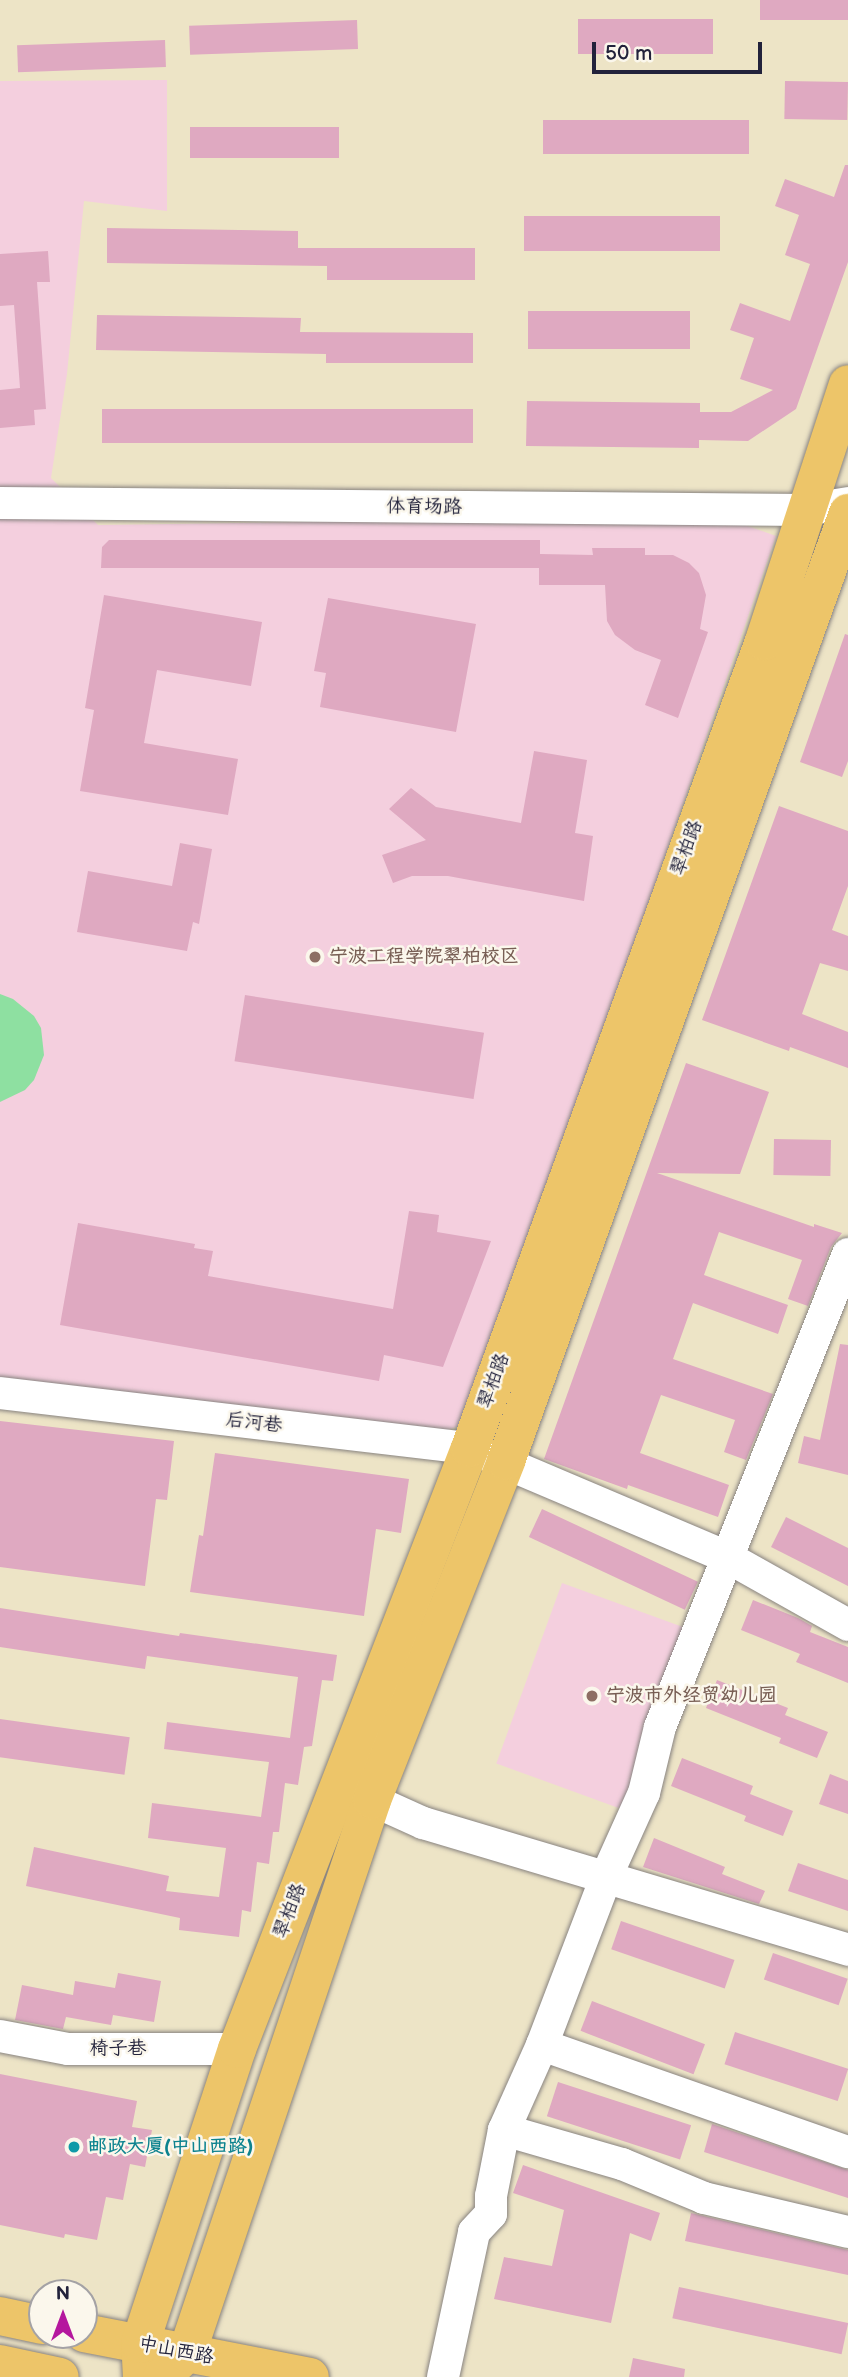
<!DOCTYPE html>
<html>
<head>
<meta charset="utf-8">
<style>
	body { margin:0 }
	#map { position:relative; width:848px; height:2377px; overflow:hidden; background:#ede4c6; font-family:"Balsamiq Sans","LXGW WenKai TC",sans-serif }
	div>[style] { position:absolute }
	.built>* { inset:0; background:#f4cfde; transform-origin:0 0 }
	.green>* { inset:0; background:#8ee0a1 }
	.building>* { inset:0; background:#dfa9c1; transform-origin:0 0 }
	.roads { filter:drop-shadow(0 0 2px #888380) drop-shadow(0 0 2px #888380) }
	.minor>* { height:32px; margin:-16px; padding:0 16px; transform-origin:16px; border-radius:16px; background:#fff }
	.major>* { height:38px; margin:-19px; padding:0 19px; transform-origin:19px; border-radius:19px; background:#edc569 }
	.dots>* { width:19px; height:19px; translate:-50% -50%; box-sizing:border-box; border:4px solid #fbf7ec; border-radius:50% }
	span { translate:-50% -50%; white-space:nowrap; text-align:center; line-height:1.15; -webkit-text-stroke:5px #fbf7ec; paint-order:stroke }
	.street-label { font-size:19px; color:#22223b }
	.education-label { font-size:19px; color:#785e54; font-weight:700 }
	.left { translate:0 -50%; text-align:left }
	.culture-label { font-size:19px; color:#0d838f; font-weight:700 }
	.north { position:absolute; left:28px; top:2279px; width:70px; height:70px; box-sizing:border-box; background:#fbf7ec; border:2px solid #a4a2a5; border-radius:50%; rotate:0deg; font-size:19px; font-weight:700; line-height:28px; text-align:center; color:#22223b }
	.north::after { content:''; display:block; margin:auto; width:24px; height:32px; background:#b5179e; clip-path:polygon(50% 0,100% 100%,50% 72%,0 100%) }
	.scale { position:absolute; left:592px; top:42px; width:170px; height:32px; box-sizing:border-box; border:4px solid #22223b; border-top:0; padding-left:9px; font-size:21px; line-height:24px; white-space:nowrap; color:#22223b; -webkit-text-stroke:5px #fbf7ec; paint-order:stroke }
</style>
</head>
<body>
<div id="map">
	<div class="built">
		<div style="clip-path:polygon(167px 80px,167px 211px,84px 201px,67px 374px,51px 478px,98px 525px,500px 519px,739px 523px,776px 536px,468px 1422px,433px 1436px,0 1378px,0 81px)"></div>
		<div style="left:562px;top:1583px;width:133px;height:192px;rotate:20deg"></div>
	</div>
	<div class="green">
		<div style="clip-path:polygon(0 994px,13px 999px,34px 1016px,41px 1028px,44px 1055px,34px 1080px,25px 1090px,0 1102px)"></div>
	</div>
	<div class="building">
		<div style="left:760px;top:0;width:88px;height:20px"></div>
		<div style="left:578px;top:19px;width:135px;height:35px"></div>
		<div style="left:357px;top:20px;width:29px;height:168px;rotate:88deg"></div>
		<div style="left:165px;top:40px;width:27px;height:148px;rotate:88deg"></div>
		<div style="left:785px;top:81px;width:63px;height:38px;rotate:1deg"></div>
		<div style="left:543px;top:120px;width:206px;height:34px"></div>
		<div style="left:339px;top:127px;width:31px;height:149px;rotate:90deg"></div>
		<div style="clip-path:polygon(845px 165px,848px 165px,848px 262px,796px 409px,748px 441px,699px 440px,699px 448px,526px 446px,527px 401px,700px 403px,700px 412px,731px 412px,773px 390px,740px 379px,754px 338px,730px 330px,740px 303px,790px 321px,810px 264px,785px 255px,799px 215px,775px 206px,785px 179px,834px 197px)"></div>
		<div style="left:524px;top:216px;width:196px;height:35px"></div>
		<div style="clip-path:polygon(107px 228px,298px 231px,298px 248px,475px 248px,475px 280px,327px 280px,327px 266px,107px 263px)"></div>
		<div style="clip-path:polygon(48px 251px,50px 282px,37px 282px,46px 409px,34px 410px,35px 425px,0 428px,0 390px,20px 388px,14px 305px,0 306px,0 254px)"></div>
		<div style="left:528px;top:311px;width:162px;height:38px"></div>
		<div style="clip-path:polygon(97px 315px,301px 318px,300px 332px,473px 333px,473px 363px,326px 363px,326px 354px,96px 350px)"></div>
		<div style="left:102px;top:409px;width:371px;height:34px"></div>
		<div style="clip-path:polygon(109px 540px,540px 540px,540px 554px,593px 555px,592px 548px,645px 548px,645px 555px,673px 555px,689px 563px,699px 573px,706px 595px,700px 629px,708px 632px,678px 718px,645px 705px,661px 660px,635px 650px,615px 635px,607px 621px,605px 585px,539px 585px,539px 568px,101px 568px,102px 547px)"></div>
		<div style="clip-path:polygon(104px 595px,262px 622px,251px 686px,157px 670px,144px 743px,238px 759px,228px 815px,80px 791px,94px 710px,85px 708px)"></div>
		<div style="clip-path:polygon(328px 598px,476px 624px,456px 732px,320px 707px,326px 673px,314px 671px)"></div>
		<div style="clip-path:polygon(845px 634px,848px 635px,848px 761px,842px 777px,800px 762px)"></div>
		<div style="clip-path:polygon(534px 751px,587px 760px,575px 833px,593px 836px,584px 901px,448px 876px,412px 876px,393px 883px,382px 855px,426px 840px,389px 809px,411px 788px,436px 807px,521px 823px)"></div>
		<div style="clip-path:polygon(779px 806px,848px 831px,848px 886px,832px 930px,848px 936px,848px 971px,820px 963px,802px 1014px,848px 1032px,848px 1068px,790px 1047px,789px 1051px,702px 1020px)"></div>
		<div style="clip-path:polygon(180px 843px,212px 849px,199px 924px,193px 922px,187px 951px,77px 932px,88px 871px,172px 886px)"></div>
		<div style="left:245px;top:995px;width:242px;height:67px;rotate:9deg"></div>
		<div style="clip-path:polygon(686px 1063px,769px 1092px,740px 1174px,657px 1173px,814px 1227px,814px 1224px,842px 1233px,831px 1247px,808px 1306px,788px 1299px,802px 1260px,719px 1232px,704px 1275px,788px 1305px,778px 1334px,693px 1303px,673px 1359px,773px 1394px,746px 1460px,724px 1452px,735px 1420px,661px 1395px,640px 1453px,729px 1485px,718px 1517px,628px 1485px,627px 1489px,544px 1459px)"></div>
		<div style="left:774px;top:1139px;width:57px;height:36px;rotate:1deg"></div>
		<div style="clip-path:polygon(409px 1211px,439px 1215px,437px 1232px,491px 1241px,443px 1367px,384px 1355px,379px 1381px,60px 1325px,78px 1223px,195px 1244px,194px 1248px,213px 1251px,208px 1276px,393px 1309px)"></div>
		<div style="clip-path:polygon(840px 1344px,848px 1345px,848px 1475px,798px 1463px,804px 1436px,820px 1440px)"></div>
		<div style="clip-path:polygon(0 1421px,174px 1441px,167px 1500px,156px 1499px,145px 1586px,0 1567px)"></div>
		<div style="clip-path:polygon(215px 1453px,409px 1479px,401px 1533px,376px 1529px,364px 1616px,190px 1592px,199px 1535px,203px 1536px)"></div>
		<div style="left:542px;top:1509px;width:172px;height:31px;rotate:25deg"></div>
		<div style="clip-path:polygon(786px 1517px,848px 1548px,848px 1586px,771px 1547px)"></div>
		<div style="clip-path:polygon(753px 1600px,798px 1618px,812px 1626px,810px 1632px,848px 1647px,848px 1683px,796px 1662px,800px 1654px,741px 1630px)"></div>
		<div style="clip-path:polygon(0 1608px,179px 1636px,180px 1633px,337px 1655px,333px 1681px,322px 1680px,312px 1746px,304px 1747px,298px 1785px,285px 1783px,279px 1832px,273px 1832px,269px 1864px,257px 1862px,251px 1912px,242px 1910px,239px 1937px,179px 1930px,180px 1918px,26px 1886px,34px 1847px,169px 1876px,166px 1891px,219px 1897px,226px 1848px,148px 1838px,152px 1803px,261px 1817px,269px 1762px,164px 1749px,167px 1722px,290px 1738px,298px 1677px,147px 1656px,145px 1669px,0 1647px)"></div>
		<div style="clip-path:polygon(717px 1680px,788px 1708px,785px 1715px,828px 1732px,817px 1758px,779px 1743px,781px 1738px,706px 1708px)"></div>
		<div style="left:0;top:1719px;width:131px;height:38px;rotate:8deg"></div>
		<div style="clip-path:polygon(682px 1758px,753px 1786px,750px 1794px,793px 1811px,783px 1836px,744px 1821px,746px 1816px,671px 1786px)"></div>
		<div style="clip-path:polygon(830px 1774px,848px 1781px,848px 1814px,819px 1804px)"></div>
		<div style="clip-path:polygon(654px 1838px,725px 1867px,722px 1874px,765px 1891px,759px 1904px,643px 1867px)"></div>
		<div style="clip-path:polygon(798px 1863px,848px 1880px,848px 1911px,788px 1891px)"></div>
		<div style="left:621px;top:1921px;width:120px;height:30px;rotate:19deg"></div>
		<div style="left:773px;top:1953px;width:79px;height:28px;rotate:19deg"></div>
		<div style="clip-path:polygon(118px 1973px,161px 1981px,154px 2022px,113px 2015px,111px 2025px,66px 2017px,63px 2029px,15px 2020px,22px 1985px,73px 1995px,75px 1981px,115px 1988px)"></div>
		<div style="left:592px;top:2001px;width:121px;height:32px;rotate:21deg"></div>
		<div style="left:735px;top:2032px;width:119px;height:34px;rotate:18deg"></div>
		<div style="clip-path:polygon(0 2074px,137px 2101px,132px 2127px,152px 2130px,145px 2167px,130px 2164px,123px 2200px,106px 2197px,97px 2240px,65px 2234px,64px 2238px,0 2225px)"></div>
		<div style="left:558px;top:2082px;width:140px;height:36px;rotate:18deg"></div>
		<div style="clip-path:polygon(712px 2124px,848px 2170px,848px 2198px,704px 2152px)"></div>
		<div style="clip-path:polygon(523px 2165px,660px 2213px,651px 2241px,630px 2233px,611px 2323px,494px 2299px,504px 2257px,552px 2266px,564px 2210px,513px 2193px)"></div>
		<div style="clip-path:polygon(691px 2213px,848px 2250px,848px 2275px,685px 2241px)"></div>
		<div style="left:679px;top:2287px;width:173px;height:32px;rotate:12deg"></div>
		<div style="clip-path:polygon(633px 2358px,685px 2369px,684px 2377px,629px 2377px)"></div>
	</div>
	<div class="roads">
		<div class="minor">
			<div style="left:0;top:503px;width:805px;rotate:0.5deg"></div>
			<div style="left:805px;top:510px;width:44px;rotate:-9.2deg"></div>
			<div style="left:0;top:1393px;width:473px;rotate:6.7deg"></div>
			<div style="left:470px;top:1448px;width:279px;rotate:23deg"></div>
			<div style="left:727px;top:1557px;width:139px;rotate:29.3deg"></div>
			<div style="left:372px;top:1800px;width:56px;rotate:24.3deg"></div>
			<div style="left:423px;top:1823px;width:444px;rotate:16.6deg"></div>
			<div style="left:0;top:2036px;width:69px;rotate:10.8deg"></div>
			<div style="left:68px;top:2049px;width:169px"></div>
			<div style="left:542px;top:2045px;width:324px;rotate:19.3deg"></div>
			<div style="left:504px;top:2130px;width:123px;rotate:16.1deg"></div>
			<div style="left:622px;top:2164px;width:89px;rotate:22.5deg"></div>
			<div style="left:704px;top:2198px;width:148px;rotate:13.3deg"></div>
			<div style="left:443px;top:2377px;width:148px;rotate:-77.9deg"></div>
			<div style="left:474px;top:2232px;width:25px;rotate:-47deg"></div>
			<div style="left:491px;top:2214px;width:18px;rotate:-90deg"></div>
			<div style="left:491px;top:2196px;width:67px;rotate:-78.9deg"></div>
			<div style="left:504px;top:2130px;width:93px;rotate:-65.9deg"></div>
			<div style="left:542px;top:2045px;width:180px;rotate:-69.1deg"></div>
			<div style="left:606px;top:1877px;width:92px;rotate:-65.7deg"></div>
			<div style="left:644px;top:1793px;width:68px;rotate:-76.4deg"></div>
			<div style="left:660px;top:1727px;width:509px;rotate:-68.32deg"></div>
		</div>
		<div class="major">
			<div style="left:0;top:2316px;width:43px;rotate:12.1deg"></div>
			<div style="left:84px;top:2333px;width:230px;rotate:11deg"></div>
			<div style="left:0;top:2364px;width:61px;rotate:12.2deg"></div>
			<div style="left:142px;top:2377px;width:33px;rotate:-93deg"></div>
			<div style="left:140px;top:2344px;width:311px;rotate:-71.8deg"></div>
			<div style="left:237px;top:2049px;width:645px;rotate:-68.81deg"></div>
			<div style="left:470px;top:1448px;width:859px;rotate:-69.98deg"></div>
			<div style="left:764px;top:641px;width:270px;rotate:-71.9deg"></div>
			<div style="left:162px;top:2377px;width:35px;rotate:-44deg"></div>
			<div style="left:187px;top:2353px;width:583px;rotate:-71.5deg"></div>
			<div style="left:372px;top:1800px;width:365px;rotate:-68.4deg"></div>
			<div style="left:506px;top:1461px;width:1008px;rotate:-70.16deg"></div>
		</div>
	</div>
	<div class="dots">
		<div style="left:315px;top:957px;background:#8d6e63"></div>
		<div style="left:592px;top:1696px;background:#8d6e63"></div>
		<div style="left:74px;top:2147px;background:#0f9aa8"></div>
	</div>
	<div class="street-label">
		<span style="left:424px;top:507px;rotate:1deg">体育场路</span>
		<span style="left:687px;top:848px;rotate:-70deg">翠柏路</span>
		<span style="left:494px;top:1381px;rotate:-70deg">翠柏路</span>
		<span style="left:254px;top:1423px;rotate:7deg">后河巷</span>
		<span style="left:290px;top:1911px;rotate:-69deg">翠柏路</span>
		<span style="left:118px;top:2049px">椅子巷</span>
		<span style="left:176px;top:2351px;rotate:11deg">中山西路</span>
	</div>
	<div class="education-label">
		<span class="left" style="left:329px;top:957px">宁波工程学院翠柏校区</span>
		<span class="left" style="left:606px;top:1696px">宁波市外经贸幼儿园</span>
	</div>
	<div class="culture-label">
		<span class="left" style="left:88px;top:2147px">邮政大厦(中山西路)</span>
	</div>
	<div class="north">N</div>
	<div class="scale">50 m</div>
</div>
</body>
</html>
